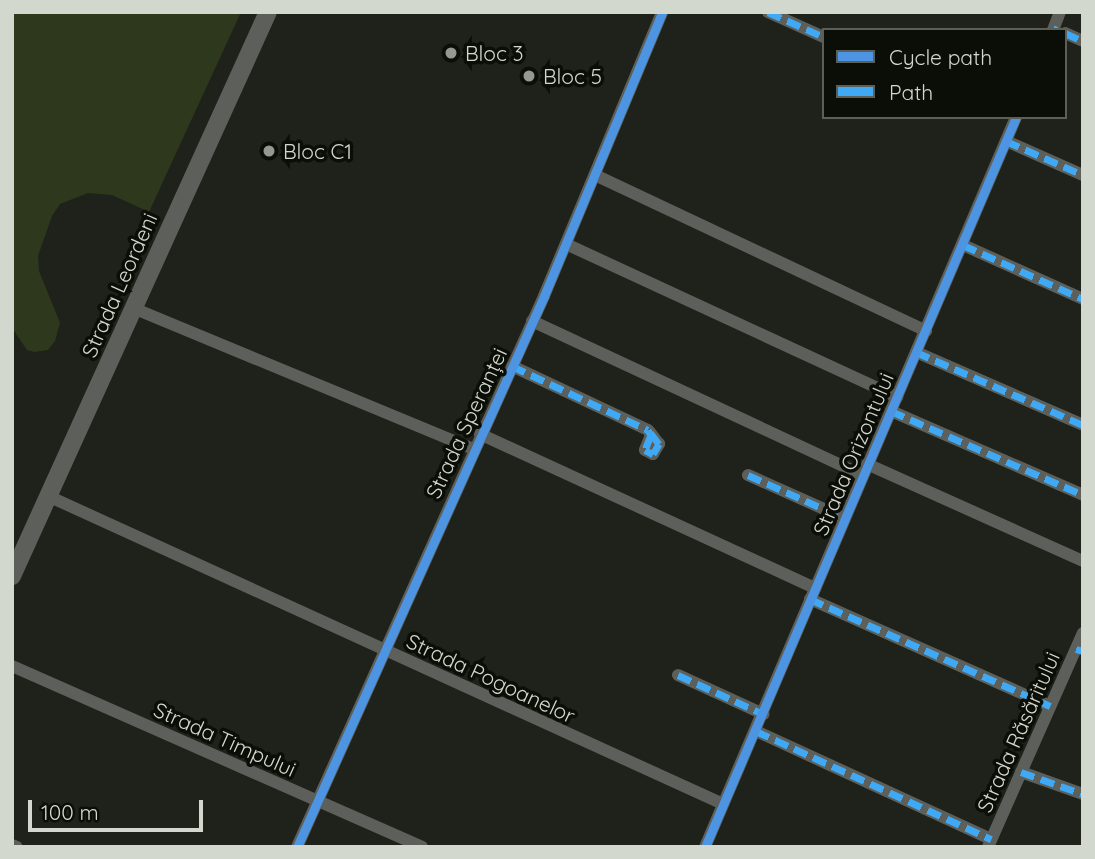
<!DOCTYPE html>
<html>
<head>
<meta charset="utf-8">
<style>
	body { margin:0 }
	#map { position:relative; width:1095px; height:859px; overflow:hidden; background:#1e221a; font-family:Quicksand,sans-serif }
	div>[style] { position:absolute }
	.green>* { inset:0; background:#2e381d }
	.street>* { height:12px; margin:-6px; padding:0 6px; transform-origin:6px; border-radius:6px; background:#5d605a }
	.secondary>* { height:18px; margin:-9px; padding:0 9px; transform-origin:9px; border-radius:9px; background:#5d605a }
	.quiet>* { height:7px; margin-top:-3.5px; transform-origin:0; background:repeating-linear-gradient(90deg,#3fa9f5 0 14px,transparent 0 21px) }
	.cycleway>* { height:9px; margin:-4.5px; padding:0 4.5px; transform-origin:4.5px; border-radius:4.5px; background:#4d94e3 }
	.dots>* { width:19px; height:19px; translate:-50% -50%; box-sizing:border-box; border:4px solid #0b0e07; border-radius:50% }
	span { translate:-50% -50%; white-space:nowrap; text-align:center; line-height:1.15; -webkit-text-stroke:7px #0b0e07; paint-order:stroke }
	.poi-label { font-size:21px; color:#d3d8ce }
	.left { translate:0 -50%; text-align:left }
	.street-label { font-size:21px; color:#d3d8ce }
	.frame { position:absolute; inset:0; border:14px solid #d3d8ce; pointer-events:none }
	.legend { position:absolute; left:822px; top:28px; width:245px; height:91px; box-sizing:border-box; background:#0b0e07; border:2px solid #5b5f57; margin:0; padding:9px 12px; list-style:none; font-size:21px; color:#d3d8ce }
	.legend li { display:flex; align-items:center; gap:14px; height:35px }
	.legend b { width:35px; border:2px solid #5b5f57 }
	.scale { position:absolute; left:28px; top:800px; width:175px; height:32px; box-sizing:border-box; border:4px solid #d3d8ce; border-top:0; padding-left:9px; font-size:21px; line-height:24px; white-space:nowrap; color:#d3d8ce; -webkit-text-stroke:5px #0b0e07; paint-order:stroke }
</style>
</head>
<body>
<div id="map">
	<div class="green">
		<div style="clip-path:polygon(12px 12px,241px 12px,149px 212px,112px 195px,88px 193px,60px 204px,52px 216px,38px 256px,39px 271px,60px 323px,55px 341px,48px 350px,34px 352px,27px 350px,12px 328px)"></div>
	</div>
	<div class="street">
		<div style="left:768px;top:12px;width:61px;rotate:24.1deg"></div>
		<div style="left:1053px;top:30px;width:19px;rotate:-69deg"></div>
		<div style="left:1065px;top:33px;width:20px;rotate:24deg"></div>
		<div style="left:1006px;top:141px;width:84px;rotate:23.8deg"></div>
		<div style="left:595px;top:175px;width:366px;rotate:25.2deg"></div>
		<div style="left:566px;top:244px;width:365px;rotate:24.8deg"></div>
		<div style="left:963px;top:245px;width:132px;rotate:24.2deg"></div>
		<div style="left:133px;top:308px;width:369px;rotate:22.5deg"></div>
		<div style="left:532px;top:321px;width:364px;rotate:25deg"></div>
		<div style="left:916px;top:352px;width:182px;rotate:23.6deg"></div>
		<div style="left:512px;top:366px;width:150px;rotate:25.2deg"></div>
		<div style="left:648px;top:430px;width:6px;rotate:59deg"></div>
		<div style="left:651px;top:435px;width:16px;rotate:112deg"></div>
		<div style="left:645px;top:450px;width:9px;rotate:27deg"></div>
		<div style="left:653px;top:454px;width:12px;rotate:-59deg"></div>
		<div style="left:659px;top:444px;width:15px;rotate:-127deg"></div>
		<div style="left:891px;top:411px;width:210px;rotate:23.6deg"></div>
		<div style="left:480px;top:434px;width:369px;rotate:24.7deg"></div>
		<div style="left:867px;top:464px;width:237px;rotate:24.2deg"></div>
		<div style="left:748px;top:475px;width:105px;rotate:24.1deg"></div>
		<div style="left:48px;top:496px;width:742px;rotate:24.53deg"></div>
		<div style="left:810px;top:599px;width:263px;rotate:24deg"></div>
		<div style="left:12px;top:666px;width:448px;rotate:23.8deg"></div>
		<div style="left:678px;top:675px;width:94px;rotate:24.6deg"></div>
		<div style="left:756px;top:731px;width:259px;rotate:24.7deg"></div>
		<div style="left:1021px;top:772px;width:66px;rotate:19.5deg"></div>
		<div style="left:12px;top:845px;width:5px;rotate:22deg"></div>
		<div style="left:297px;top:847px;width:604px;rotate:-65.85deg"></div>
		<div style="left:544px;top:296px;width:308px;rotate:-67.4deg"></div>
		<div style="left:705px;top:847px;width:793px;rotate:-66.92deg"></div>
		<div style="left:988px;top:847px;width:234px;rotate:-66.1deg"></div>
	</div>
	<div class="secondary">
		<div style="left:12px;top:576px;width:619px;rotate:-65.59deg"></div>
	</div>
	<div class="quiet">
		<div style="left:768px;top:12px;width:61px;rotate:24.1deg"></div>
		<div style="left:1053px;top:28px;width:4px;rotate:27deg"></div>
		<div style="left:1065px;top:33px;width:20px;rotate:24deg"></div>
		<div style="left:1006px;top:141px;width:84px;rotate:23.8deg"></div>
		<div style="left:963px;top:245px;width:132px;rotate:24.2deg"></div>
		<div style="left:916px;top:352px;width:182px;rotate:23.6deg"></div>
		<div style="left:512px;top:366px;width:150px;rotate:25.2deg"></div>
		<div style="left:648px;top:430px;width:6px;rotate:59deg"></div>
		<div style="left:651px;top:435px;width:16px;rotate:112deg"></div>
		<div style="left:645px;top:450px;width:9px;rotate:27deg"></div>
		<div style="left:653px;top:454px;width:12px;rotate:-59deg"></div>
		<div style="left:659px;top:444px;width:15px;rotate:-127deg"></div>
		<div style="left:891px;top:411px;width:210px;rotate:23.6deg"></div>
		<div style="left:748px;top:475px;width:105px;rotate:24.1deg"></div>
		<div style="left:810px;top:599px;width:263px;rotate:24deg"></div>
		<div style="left:1076px;top:649px;width:7px;rotate:16deg"></div>
		<div style="left:678px;top:675px;width:94px;rotate:24.6deg"></div>
		<div style="left:756px;top:731px;width:259px;rotate:24.7deg"></div>
		<div style="left:1021px;top:772px;width:66px;rotate:19.5deg"></div>
	</div>
	<div class="cycleway">
		<div style="left:297px;top:847px;width:604px;rotate:-65.85deg"></div>
		<div style="left:544px;top:296px;width:308px;rotate:-67.4deg"></div>
		<div style="left:705px;top:847px;width:793px;rotate:-66.92deg"></div>
	</div>
	<div class="dots">
		<div style="left:451px;top:53px;background:#94988f"></div>
		<div style="left:529px;top:76px;background:#94988f"></div>
		<div style="left:269px;top:151px;background:#94988f"></div>
	</div>
	<div class="poi-label">
		<span class="left" style="left:465px;top:53px">Bloc 3</span>
		<span class="left" style="left:543px;top:76px">Bloc 5</span>
		<span class="left" style="left:283px;top:151px">Bloc C1</span>
	</div>
	<div class="street-label">
		<span style="left:119px;top:285px;rotate:-66deg">Strada Leordeni</span>
		<span style="left:466px;top:423px;rotate:-65deg">Strada Speranței</span>
		<span style="left:853px;top:454px;rotate:-67deg">Strada Orizontului</span>
		<span style="left:491px;top:678px;rotate:25deg">Strada Pogoanelor</span>
		<span style="left:1018px;top:732px;rotate:-66deg">Strada Răsăritului</span>
		<span style="left:225px;top:739px;rotate:24deg">Strada Timpului</span>
	</div>
	<div class="frame"></div>
	<ul class="legend">
	<li><b style="height:9px;background:#4d94e3"></b>Cycle path</li>
	<li><b style="height:9px;background:#3fa9f5"></b>Path</li>
	</ul>
	<div class="scale">100 m</div>
</div>
</body>
</html>
